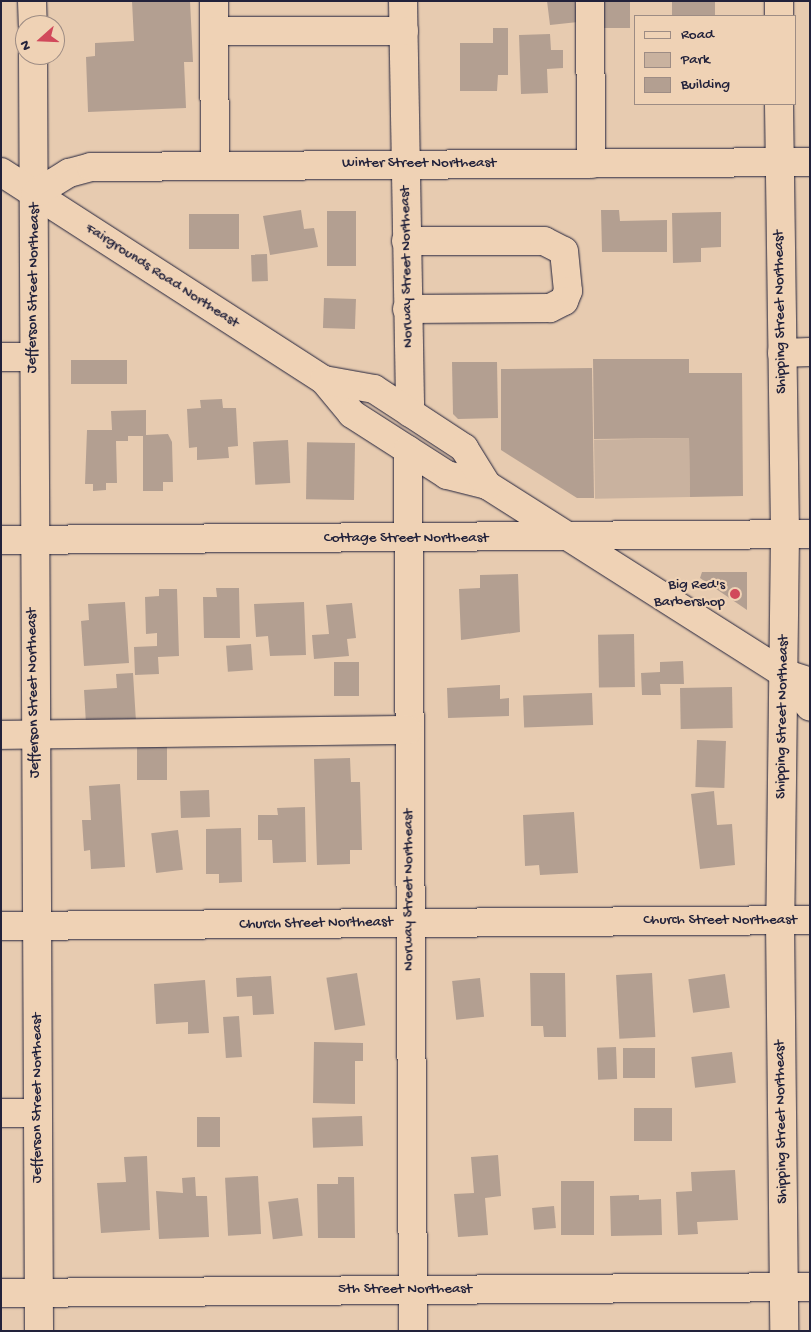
<!DOCTYPE html>
<html>
<head>
<meta charset="utf-8">
<style>
	body { margin:0 }
	#map { position:relative; width:811px; height:1332px; overflow:hidden; background:#e7cbb0; font-family:"Gochi Hand",sans-serif }
	div>[style] { position:absolute }
	.green>* { inset:0; background:#c9b29f; transform-origin:0 0 }
	.building>* { inset:0; background:#b39f91; transform-origin:0 0 }
	.roads { filter:drop-shadow(0 0 1px #22223b) drop-shadow(0 0 1px #22223b) }
	.minor>* { height:28px; margin:-14px; padding:0 14px; transform-origin:14px; border-radius:14px; background:#efd2b5 }
	.dots>* { width:14px; height:14px; translate:-50% -50%; box-sizing:border-box; border:2px solid #efd2b5; border-radius:50% }
	span { translate:-50% -50%; white-space:nowrap; text-align:center; line-height:1.15; -webkit-text-stroke:4.5px #efd2b5; paint-order:stroke }
	.street-label { font-size:15px; color:#22223b }
	.poi-label { font-size:15px; color:#22223b }
	.right { translate:-100% -50%; text-align:right }
	.frame { position:absolute; inset:0; border:2px solid #22223b; pointer-events:none }
	.legend { position:absolute; left:634px; top:15px; width:162px; height:90px; box-sizing:border-box; background:#efd2b5; border:1px solid #9d8c84; margin:0; padding:6px 9px; list-style:none; font-size:15px; color:#22223b }
	.legend li { display:flex; align-items:center; gap:10px; height:25px }
	.legend b { width:25px; border:1px solid #9d8c84 }
	.north { position:absolute; left:15px; top:15px; width:50px; height:50px; box-sizing:border-box; background:#efd2b5; border:1px solid #9d8c84; border-radius:50%; rotate:250deg; font-size:14px; font-weight:700; line-height:20px; text-align:center; color:#22223b }
	.north::after { content:''; display:block; margin:auto; width:18px; height:22px; background:#d1495b; clip-path:polygon(50% 0,100% 100%,50% 72%,0 100%) }
</style>
</head>
<body>
<div id="map">
	<div class="green">
		<div style="left:689px;top:438px;width:59px;height:95px;rotate:89deg"></div>
	</div>
	<div class="building">
		<div style="clip-path:polygon(132px 1px,190px 1px,193px 62px,184px 62px,186px 108px,88px 112px,86px 57px,95px 56px,95px 43px,134px 41px)"></div>
		<div style="clip-path:polygon(547px 1px,575px 1px,578px 22px,550px 25px)"></div>
		<div style="left:604px;top:1px;width:26px;height:27px"></div>
		<div style="left:672px;top:1px;width:43px;height:15px"></div>
		<div style="clip-path:polygon(493px 28px,508px 28px,508px 75px,498px 75px,497px 91px,460px 91px,460px 43px,493px 43px)"></div>
		<div style="clip-path:polygon(550px 34px,551px 50px,563px 50px,563px 68px,547px 69px,548px 93px,521px 94px,519px 35px)"></div>
		<div style="clip-path:polygon(301px 210px,304px 229px,314px 228px,318px 247px,270px 255px,263px 216px)"></div>
		<div style="clip-path:polygon(601px 210px,619px 210px,620px 221px,667px 220px,667px 252px,602px 252px)"></div>
		<div style="left:327px;top:211px;width:29px;height:55px"></div>
		<div style="clip-path:polygon(721px 212px,721px 247px,701px 248px,701px 262px,673px 263px,672px 213px)"></div>
		<div style="left:189px;top:214px;width:50px;height:35px"></div>
		<div style="left:267px;top:254px;width:27px;height:16px;rotate:88deg"></div>
		<div style="left:324px;top:298px;width:32px;height:30px;rotate:2deg"></div>
		<div style="clip-path:polygon(593px 359px,689px 359px,689px 373px,742px 373px,743px 496px,690px 497px,689px 438px,594px 439px)"></div>
		<div style="left:71px;top:360px;width:56px;height:24px"></div>
		<div style="clip-path:polygon(452px 362px,497px 362px,498px 418px,458px 419px,453px 414px)"></div>
		<div style="clip-path:polygon(592px 368px,594px 498px,577px 498px,501px 450px,501px 369px)"></div>
		<div style="clip-path:polygon(222px 399px,223px 408px,236px 408px,238px 446px,228px 447px,229px 458px,197px 460px,197px 447px,189px 448px,187px 409px,201px 408px,200px 400px)"></div>
		<div style="clip-path:polygon(146px 410px,146px 435px,168px 434px,172px 442px,173px 482px,163px 482px,163px 491px,143px 491px,143px 436px,128px 436px,128px 441px,116px 441px,117px 483px,106px 483px,106px 490px,93px 491px,93px 484px,85px 484px,87px 430px,112px 430px,111px 411px)"></div>
		<div style="left:288px;top:440px;width:43px;height:35px;rotate:87deg"></div>
		<div style="left:355px;top:443px;width:57px;height:48px;rotate:91deg"></div>
		<div style="clip-path:polygon(702px 572px,747px 572px,747px 610px,700px 578px)"></div>
		<div style="clip-path:polygon(518px 574px,520px 632px,461px 640px,459px 589px,480px 588px,480px 575px)"></div>
		<div style="clip-path:polygon(216px 588px,239px 588px,240px 638px,204px 638px,203px 597px,217px 597px)"></div>
		<div style="clip-path:polygon(159px 589px,177px 589px,179px 656px,158px 657px,159px 674px,135px 675px,134px 647px,157px 646px,157px 633px,146px 634px,145px 597px,159px 596px)"></div>
		<div style="clip-path:polygon(125px 602px,129px 663px,84px 666px,81px 621px,89px 620px,88px 604px)"></div>
		<div style="clip-path:polygon(304px 602px,306px 655px,270px 656px,268px 636px,256px 637px,254px 604px)"></div>
		<div style="clip-path:polygon(352px 603px,356px 638px,347px 639px,349px 656px,314px 659px,312px 635px,329px 634px,326px 605px)"></div>
		<div style="left:634px;top:634px;width:53px;height:36px;rotate:89deg"></div>
		<div style="left:251px;top:644px;width:26px;height:25px;rotate:86deg"></div>
		<div style="clip-path:polygon(683px 661px,684px 684px,660px 684px,661px 695px,642px 695px,641px 673px,660px 672px,660px 662px)"></div>
		<div style="left:334px;top:662px;width:25px;height:34px"></div>
		<div style="clip-path:polygon(133px 673px,136px 722px,86px 724px,84px 690px,117px 688px,116px 674px)"></div>
		<div style="clip-path:polygon(500px 685px,500px 699px,509px 698px,509px 716px,448px 718px,447px 688px)"></div>
		<div style="left:732px;top:687px;width:41px;height:52px;rotate:89deg"></div>
		<div style="left:592px;top:693px;width:32px;height:69px;rotate:88deg"></div>
		<div style="left:697px;top:740px;width:29px;height:47px;rotate:2deg"></div>
		<div style="left:137px;top:746px;width:30px;height:34px"></div>
		<div style="clip-path:polygon(350px 758px,351px 782px,360px 782px,362px 850px,350px 850px,350px 864px,317px 865px,314px 759px)"></div>
		<div style="clip-path:polygon(120px 784px,125px 867px,91px 869px,90px 850px,84px 851px,82px 820px,91px 820px,89px 786px)"></div>
		<div style="left:209px;top:790px;width:27px;height:29px;rotate:88deg"></div>
		<div style="clip-path:polygon(714px 791px,717px 825px,732px 824px,735px 865px,700px 869px,691px 794px)"></div>
		<div style="clip-path:polygon(305px 807px,306px 862px,273px 863px,272px 840px,258px 840px,258px 815px,278px 815px,277px 808px)"></div>
		<div style="clip-path:polygon(574px 812px,578px 873px,540px 875px,539px 865px,525px 866px,523px 815px)"></div>
		<div style="clip-path:polygon(241px 828px,242px 882px,219px 883px,219px 874px,206px 874px,206px 829px)"></div>
		<div style="left:178px;top:830px;width:40px;height:27px;rotate:83deg"></div>
		<div style="left:357px;top:973px;width:53px;height:31px;rotate:81deg"></div>
		<div style="clip-path:polygon(530px 973px,565px 973px,566px 1037px,544px 1037px,543px 1026px,531px 1026px)"></div>
		<div style="left:652px;top:973px;width:64px;height:36px;rotate:87deg"></div>
		<div style="left:725px;top:974px;width:34px;height:37px;rotate:82deg"></div>
		<div style="clip-path:polygon(271px 976px,274px 1014px,253px 1015px,252px 996px,237px 997px,236px 978px)"></div>
		<div style="left:480px;top:978px;width:39px;height:28px;rotate:84deg"></div>
		<div style="clip-path:polygon(205px 980px,209px 1033px,188px 1034px,188px 1022px,156px 1024px,154px 984px)"></div>
		<div style="left:239px;top:1016px;width:41px;height:16px;rotate:86deg"></div>
		<div style="clip-path:polygon(314px 1042px,363px 1043px,363px 1061px,355px 1061px,355px 1104px,313px 1103px)"></div>
		<div style="left:616px;top:1047px;width:32px;height:19px;rotate:88deg"></div>
		<div style="left:623px;top:1048px;width:32px;height:30px"></div>
		<div style="left:732px;top:1052px;width:31px;height:41px;rotate:83deg"></div>
		<div style="left:634px;top:1108px;width:38px;height:33px"></div>
		<div style="left:362px;top:1116px;width:30px;height:50px;rotate:88deg"></div>
		<div style="left:197px;top:1117px;width:23px;height:30px"></div>
		<div style="clip-path:polygon(498px 1155px,501px 1196px,485px 1198px,488px 1235px,458px 1237px,454px 1194px,474px 1193px,471px 1157px)"></div>
		<div style="clip-path:polygon(147px 1156px,150px 1230px,101px 1233px,97px 1183px,126px 1182px,124px 1157px)"></div>
		<div style="clip-path:polygon(735px 1170px,738px 1220px,697px 1222px,698px 1234px,678px 1235px,676px 1192px,692px 1191px,691px 1172px)"></div>
		<div style="left:258px;top:1176px;width:58px;height:33px;rotate:87deg"></div>
		<div style="clip-path:polygon(195px 1177px,196px 1196px,207px 1196px,209px 1237px,159px 1239px,156px 1191px,183px 1193px,182px 1178px)"></div>
		<div style="clip-path:polygon(338px 1177px,354px 1177px,355px 1238px,318px 1238px,317px 1184px,338px 1184px)"></div>
		<div style="left:561px;top:1181px;width:33px;height:54px"></div>
		<div style="clip-path:polygon(639px 1195px,639px 1200px,661px 1199px,662px 1235px,611px 1236px,610px 1196px)"></div>
		<div style="left:298px;top:1198px;width:38px;height:30px;rotate:83deg"></div>
		<div style="left:554px;top:1206px;width:22px;height:22px;rotate:85deg"></div>
	</div>
	<div class="roads">
		<div class="minor">
			<div style="left:32px;top:1px;width:24px;rotate:88deg"></div>
			<div style="left:214px;top:1px;width:165px;rotate:89.7deg"></div>
			<div style="left:403px;top:1px;width:412px;rotate:89deg"></div>
			<div style="left:590px;top:1px;width:163px;rotate:89.6deg"></div>
			<div style="left:779px;top:1px;width:15px;rotate:90deg"></div>
			<div style="left:214px;top:31px;width:190px"></div>
			<div style="left:33px;top:55px;width:1276px;rotate:89.73deg"></div>
			<div style="left:779px;top:104px;width:430px;rotate:89.2deg"></div>
			<div style="left:785px;top:534px;width:387px;rotate:90.7deg"></div>
			<div style="left:780px;top:921px;width:410px;rotate:89.4deg"></div>
			<div style="left:1px;top:172px;width:384px;rotate:32.8deg"></div>
			<div style="left:324px;top:380px;width:44px;rotate:50.5deg"></div>
			<div style="left:352px;top:414px;width:113px;rotate:32.7deg"></div>
			<div style="left:447px;top:475px;width:41px;rotate:14deg"></div>
			<div style="left:487px;top:485px;width:351px;rotate:32.4deg"></div>
			<div style="left:783px;top:673px;width:28px;rotate:18deg"></div>
			<div style="left:35px;top:194px;width:40px;rotate:-32deg"></div>
			<div style="left:69px;top:173px;width:23px;rotate:-15deg"></div>
			<div style="left:91px;top:167px;width:719px;rotate:-0.4deg"></div>
			<div style="left:406px;top:241px;width:138px"></div>
			<div style="left:544px;top:241px;width:22px;rotate:27deg"></div>
			<div style="left:564px;top:251px;width:40px;rotate:84.3deg"></div>
			<div style="left:568px;top:291px;width:11px;rotate:112deg"></div>
			<div style="left:564px;top:301px;width:16px;rotate:153deg"></div>
			<div style="left:550px;top:308px;width:143px;rotate:179.6deg"></div>
			<div style="left:782px;top:353px;width:28px;rotate:-2deg"></div>
			<div style="left:1px;top:357px;width:31px"></div>
			<div style="left:324px;top:380px;width:51px;rotate:10.2deg"></div>
			<div style="left:374px;top:389px;width:108px;rotate:33.2deg"></div>
			<div style="left:464px;top:448px;width:44px;rotate:58.1deg"></div>
			<div style="left:408px;top:450px;width:881px;rotate:89.67deg"></div>
			<div style="left:1px;top:540px;width:809px;rotate:-0.42deg"></div>
			<div style="left:783px;top:673px;width:43px;rotate:51.5deg"></div>
			<div style="left:1px;top:735px;width:407px;rotate:-0.7deg"></div>
			<div style="left:1px;top:926px;width:809px;rotate:-0.42deg"></div>
			<div style="left:1px;top:1113px;width:37px"></div>
			<div style="left:1px;top:1293px;width:809px;rotate:-0.42deg"></div>
		</div>
	</div>
	<div class="dots">
		<div style="left:735px;top:594px;background:#d1495b"></div>
	</div>
	<div class="street-label">
		<span style="left:419px;top:164px">Winter Street Northeast</span>
		<span style="left:407px;top:267px;rotate:-91deg">Norway Street Northeast</span>
		<span style="left:162px;top:276px;rotate:33deg">Fairgrounds Road Northeast</span>
		<span style="left:34px;top:288px;rotate:-89deg">Jefferson Street Northeast</span>
		<span style="left:781px;top:312px;rotate:-91deg">Shipping Street Northeast</span>
		<span style="left:406px;top:539px">Cottage Street Northeast</span>
		<span style="left:34px;top:693px;rotate:-91deg">Jefferson Street Northeast</span>
		<span style="left:783px;top:717px;rotate:-89deg">Shipping Street Northeast</span>
		<span style="left:409px;top:890px;rotate:-90deg">Norway Street Northeast</span>
		<span style="left:720px;top:921px">Church Street Northeast</span>
		<span style="left:316px;top:924px;rotate:-1deg">Church Street Northeast</span>
		<span style="left:38px;top:1098px;rotate:-90deg">Jefferson Street Northeast</span>
		<span style="left:782px;top:1122px;rotate:-91deg">Shipping Street Northeast</span>
		<span style="left:405px;top:1290px">5th Street Northeast</span>
	</div>
	<div class="poi-label">
		<span class="right" style="left:725px;top:594px">Big Red's<br>Barbershop</span>
	</div>
	<div class="frame"></div>
	<ul class="legend">
	<li><b style="height:6px;background:#efd2b5"></b>Road</li>
	<li><b style="height:14px;background:#c9b29f"></b>Park</li>
	<li><b style="height:14px;background:#b39f91"></b>Building</li>
	</ul>
	<div class="north">N</div>
</div>
</body>
</html>
